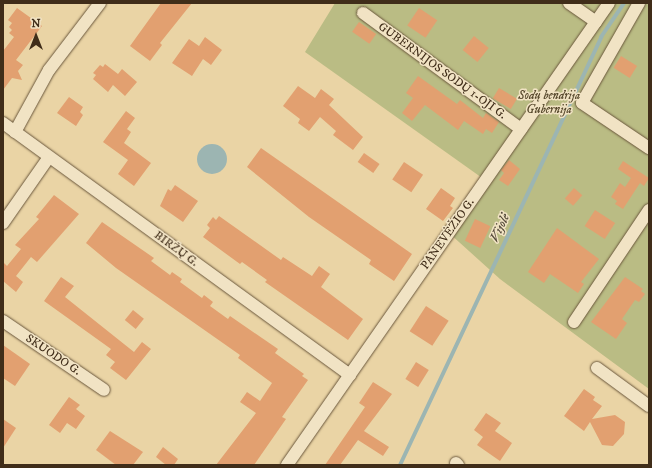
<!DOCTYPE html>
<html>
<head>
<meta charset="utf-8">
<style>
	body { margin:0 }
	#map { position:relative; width:652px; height:468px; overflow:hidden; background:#ead4a5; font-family:"IM FELL DW Pica",serif }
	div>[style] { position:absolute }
	.green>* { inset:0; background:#babc84 }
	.water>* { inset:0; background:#9cb5b2 }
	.round { border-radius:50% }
	.stream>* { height:4px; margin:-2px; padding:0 2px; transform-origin:2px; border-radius:2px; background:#9cb5b2 }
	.building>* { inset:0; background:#e2a070; transform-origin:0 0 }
	.roads { filter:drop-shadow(0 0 1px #6a573c) drop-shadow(0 0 1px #6a573c) }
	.minor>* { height:12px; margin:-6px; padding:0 6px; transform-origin:6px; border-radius:6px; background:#f1e3c4 }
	span { translate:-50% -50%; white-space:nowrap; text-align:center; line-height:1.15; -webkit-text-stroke:3px #f1e3c4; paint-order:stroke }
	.street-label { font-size:12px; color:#402d19 }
	.park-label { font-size:12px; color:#584a2e; font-style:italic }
	.water-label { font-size:13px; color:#524838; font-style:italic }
	.frame { position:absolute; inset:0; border:4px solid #402d19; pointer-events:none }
	.north { position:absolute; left:16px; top:16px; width:40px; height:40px; -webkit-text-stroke:3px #f1e3c4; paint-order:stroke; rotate:0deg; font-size:11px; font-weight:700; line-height:16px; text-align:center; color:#402d19 }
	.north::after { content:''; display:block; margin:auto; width:14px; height:18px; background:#402d19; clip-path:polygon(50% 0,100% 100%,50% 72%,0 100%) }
</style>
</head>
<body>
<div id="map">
	<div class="green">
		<div style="clip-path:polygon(335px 3px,649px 3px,649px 389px,500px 279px,449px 233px,485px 180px,305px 52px)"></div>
	</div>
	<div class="water">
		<div class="round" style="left:197px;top:144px;width:30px;height:30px"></div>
	</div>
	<div class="stream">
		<div style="left:400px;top:465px;width:473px;rotate:-64.8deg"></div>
		<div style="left:601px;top:37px;width:41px;rotate:-55.9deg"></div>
	</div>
	<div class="building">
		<div style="clip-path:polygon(161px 3px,192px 3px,160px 43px,162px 45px,150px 61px,130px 46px)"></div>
		<div style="clip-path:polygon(17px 8px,42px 26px,16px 60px,23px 65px,18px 71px,22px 80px,12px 78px,3px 90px,3px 51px,14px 37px,9px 33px,12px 30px,9px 27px,12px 23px,8px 20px)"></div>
		<div style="left:419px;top:8px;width:22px;height:21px;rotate:34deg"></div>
		<div style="left:359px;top:22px;width:21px;height:12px;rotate:35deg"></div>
		<div style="left:474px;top:36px;width:19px;height:18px;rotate:39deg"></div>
		<div style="clip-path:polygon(205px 37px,222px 50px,211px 65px,203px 59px,192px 76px,172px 63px,189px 39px,199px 46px)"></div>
		<div style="left:621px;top:56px;width:19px;height:14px;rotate:32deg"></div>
		<div style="clip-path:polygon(105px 64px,118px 74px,122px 69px,137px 82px,125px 96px,113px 85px,108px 92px,93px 79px,96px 75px,93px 73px,100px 65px,103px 67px)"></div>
		<div style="clip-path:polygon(418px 76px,457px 104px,460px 100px,483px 118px,486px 113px,499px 122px,492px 133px,486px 129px,483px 134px,464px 121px,458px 130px,425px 105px,412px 121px,402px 113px,413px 98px,406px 93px)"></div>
		<div style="clip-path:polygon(298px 86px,315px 98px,321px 89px,334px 99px,329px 105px,363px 137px,353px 150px,333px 135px,336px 131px,320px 117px,309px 131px,298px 123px,300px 119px,283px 106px)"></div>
		<div style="left:499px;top:88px;width:21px;height:12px;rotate:31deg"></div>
		<div style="clip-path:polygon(69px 97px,83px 107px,80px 112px,83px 115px,76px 126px,57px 113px)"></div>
		<div style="clip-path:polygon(126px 111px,135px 118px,127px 129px,131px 132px,124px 143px,151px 163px,134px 186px,118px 174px,128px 160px,103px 142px)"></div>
		<div style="clip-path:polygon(261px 148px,412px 254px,394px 281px,369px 264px,371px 260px,309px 217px,247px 167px)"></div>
		<div style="left:364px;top:153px;width:19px;height:11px;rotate:35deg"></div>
		<div style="clip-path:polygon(509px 160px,520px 169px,508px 186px,499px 180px,504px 173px,501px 170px)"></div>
		<div style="clip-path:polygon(623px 161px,649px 178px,644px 186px,640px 183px,623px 209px,615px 204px,617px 201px,611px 197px,620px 183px,625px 187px,631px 178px,618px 169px)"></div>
		<div style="left:404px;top:162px;width:23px;height:21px;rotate:34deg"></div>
		<div style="clip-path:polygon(175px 185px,198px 201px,183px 222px,160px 206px,168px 189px,171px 191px)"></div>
		<div style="clip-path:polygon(441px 188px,455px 198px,450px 206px,453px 208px,443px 221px,426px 209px)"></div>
		<div style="left:574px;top:188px;width:11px;height:14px;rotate:41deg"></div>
		<div style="clip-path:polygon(54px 195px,79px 214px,37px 262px,31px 257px,16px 276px,23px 282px,16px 292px,3px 281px,3px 262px,7px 266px,21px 249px,15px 245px,39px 219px,36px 217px)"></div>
		<div style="left:595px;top:210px;width:24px;height:19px;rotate:33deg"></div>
		<div style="clip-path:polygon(219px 216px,281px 260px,283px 257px,312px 276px,319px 266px,330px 274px,321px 287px,363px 319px,348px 340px,265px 282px,267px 280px,242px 262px,240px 264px,203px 237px,210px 228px,207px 225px,213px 217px,216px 220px)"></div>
		<div style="left:475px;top:219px;width:17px;height:24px;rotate:25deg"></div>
		<div style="clip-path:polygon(102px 222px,154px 258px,151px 261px,170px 275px,172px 272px,182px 279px,180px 282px,202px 298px,204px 295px,213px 302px,210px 306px,228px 319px,230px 316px,278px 349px,275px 353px,304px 374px,302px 376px,308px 380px,282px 417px,286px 419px,254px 465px,216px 465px,256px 413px,240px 402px,247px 392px,260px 401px,272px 383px,238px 358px,240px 355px,116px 268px,86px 243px)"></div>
		<div style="clip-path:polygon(557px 228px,599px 259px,581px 282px,584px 284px,578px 293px,550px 274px,544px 283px,528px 272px)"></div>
		<div style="clip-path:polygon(61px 277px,74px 286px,65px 297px,134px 352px,142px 342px,151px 349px,126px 380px,110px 368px,115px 362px,106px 355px,111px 349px,44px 301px)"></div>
		<div style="clip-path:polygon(625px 277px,643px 289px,641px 291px,645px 294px,639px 302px,635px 300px,622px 319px,627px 323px,616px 339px,591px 322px)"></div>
		<div style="left:426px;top:306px;width:27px;height:30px;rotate:33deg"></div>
		<div style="left:133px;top:310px;width:14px;height:13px;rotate:39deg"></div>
		<div style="clip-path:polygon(3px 345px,30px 364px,15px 386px,3px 378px)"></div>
		<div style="left:416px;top:362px;width:15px;height:20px;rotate:32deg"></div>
		<div style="clip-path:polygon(373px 382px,392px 394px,364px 431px,389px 447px,383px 456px,358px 440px,340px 465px,325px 465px,365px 407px,359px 403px)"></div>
		<div style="clip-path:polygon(584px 389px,595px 397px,593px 400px,602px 406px,592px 419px,615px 415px,625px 422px,624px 434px,613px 446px,602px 445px,590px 422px,584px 431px,564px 416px)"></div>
		<div style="clip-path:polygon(69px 397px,80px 405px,76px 409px,85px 416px,76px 429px,67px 423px,60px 433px,49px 425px)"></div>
		<div style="clip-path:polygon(486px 413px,501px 423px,495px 431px,512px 443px,500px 461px,477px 445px,483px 437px,474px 430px)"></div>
		<div style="clip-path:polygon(3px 419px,16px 428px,3px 448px)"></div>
		<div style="clip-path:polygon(110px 431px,143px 452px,133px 465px,116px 465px,96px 450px)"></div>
		<div style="clip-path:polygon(163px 447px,178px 459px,174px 465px,166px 465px,156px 457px)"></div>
	</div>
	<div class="roads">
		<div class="minor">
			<div style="left:569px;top:3px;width:33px;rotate:35deg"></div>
			<div style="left:639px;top:3px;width:115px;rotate:119.7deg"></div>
			<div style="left:582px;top:103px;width:81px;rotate:33.9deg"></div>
			<div style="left:363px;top:13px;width:196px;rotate:36.3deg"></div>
			<div style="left:3px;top:123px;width:429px;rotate:36deg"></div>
			<div style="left:15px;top:132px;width:71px;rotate:-61.3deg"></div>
			<div style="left:49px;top:70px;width:84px;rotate:-52.7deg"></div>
			<div style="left:3px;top:223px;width:80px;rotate:-55.1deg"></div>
			<div style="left:3px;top:321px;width:122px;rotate:34.3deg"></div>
			<div style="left:574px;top:322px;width:135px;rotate:-56.2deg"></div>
			<div style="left:597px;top:368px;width:64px;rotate:36.2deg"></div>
			<div style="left:456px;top:463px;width:3px;rotate:45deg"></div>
			<div style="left:287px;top:465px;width:563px;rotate:-55.12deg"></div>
		</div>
	</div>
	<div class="street-label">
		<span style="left:442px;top:71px;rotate:36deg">GUBERNIJOS SODŲ 1-OJI G.</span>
		<span style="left:448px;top:234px;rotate:-55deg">PANEVĖŽIO G.</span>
		<span style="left:176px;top:249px;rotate:36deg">BIRŽŲ G.</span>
		<span style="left:53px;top:355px;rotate:34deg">SKUODO G.</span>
	</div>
	<div class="park-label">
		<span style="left:549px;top:103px">Sodų bendrija<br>Gubernija</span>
	</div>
	<div class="water-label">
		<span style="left:500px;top:228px;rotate:-65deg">Vijolė</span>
	</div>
	<div class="frame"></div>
	<div class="north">N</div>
</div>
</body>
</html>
